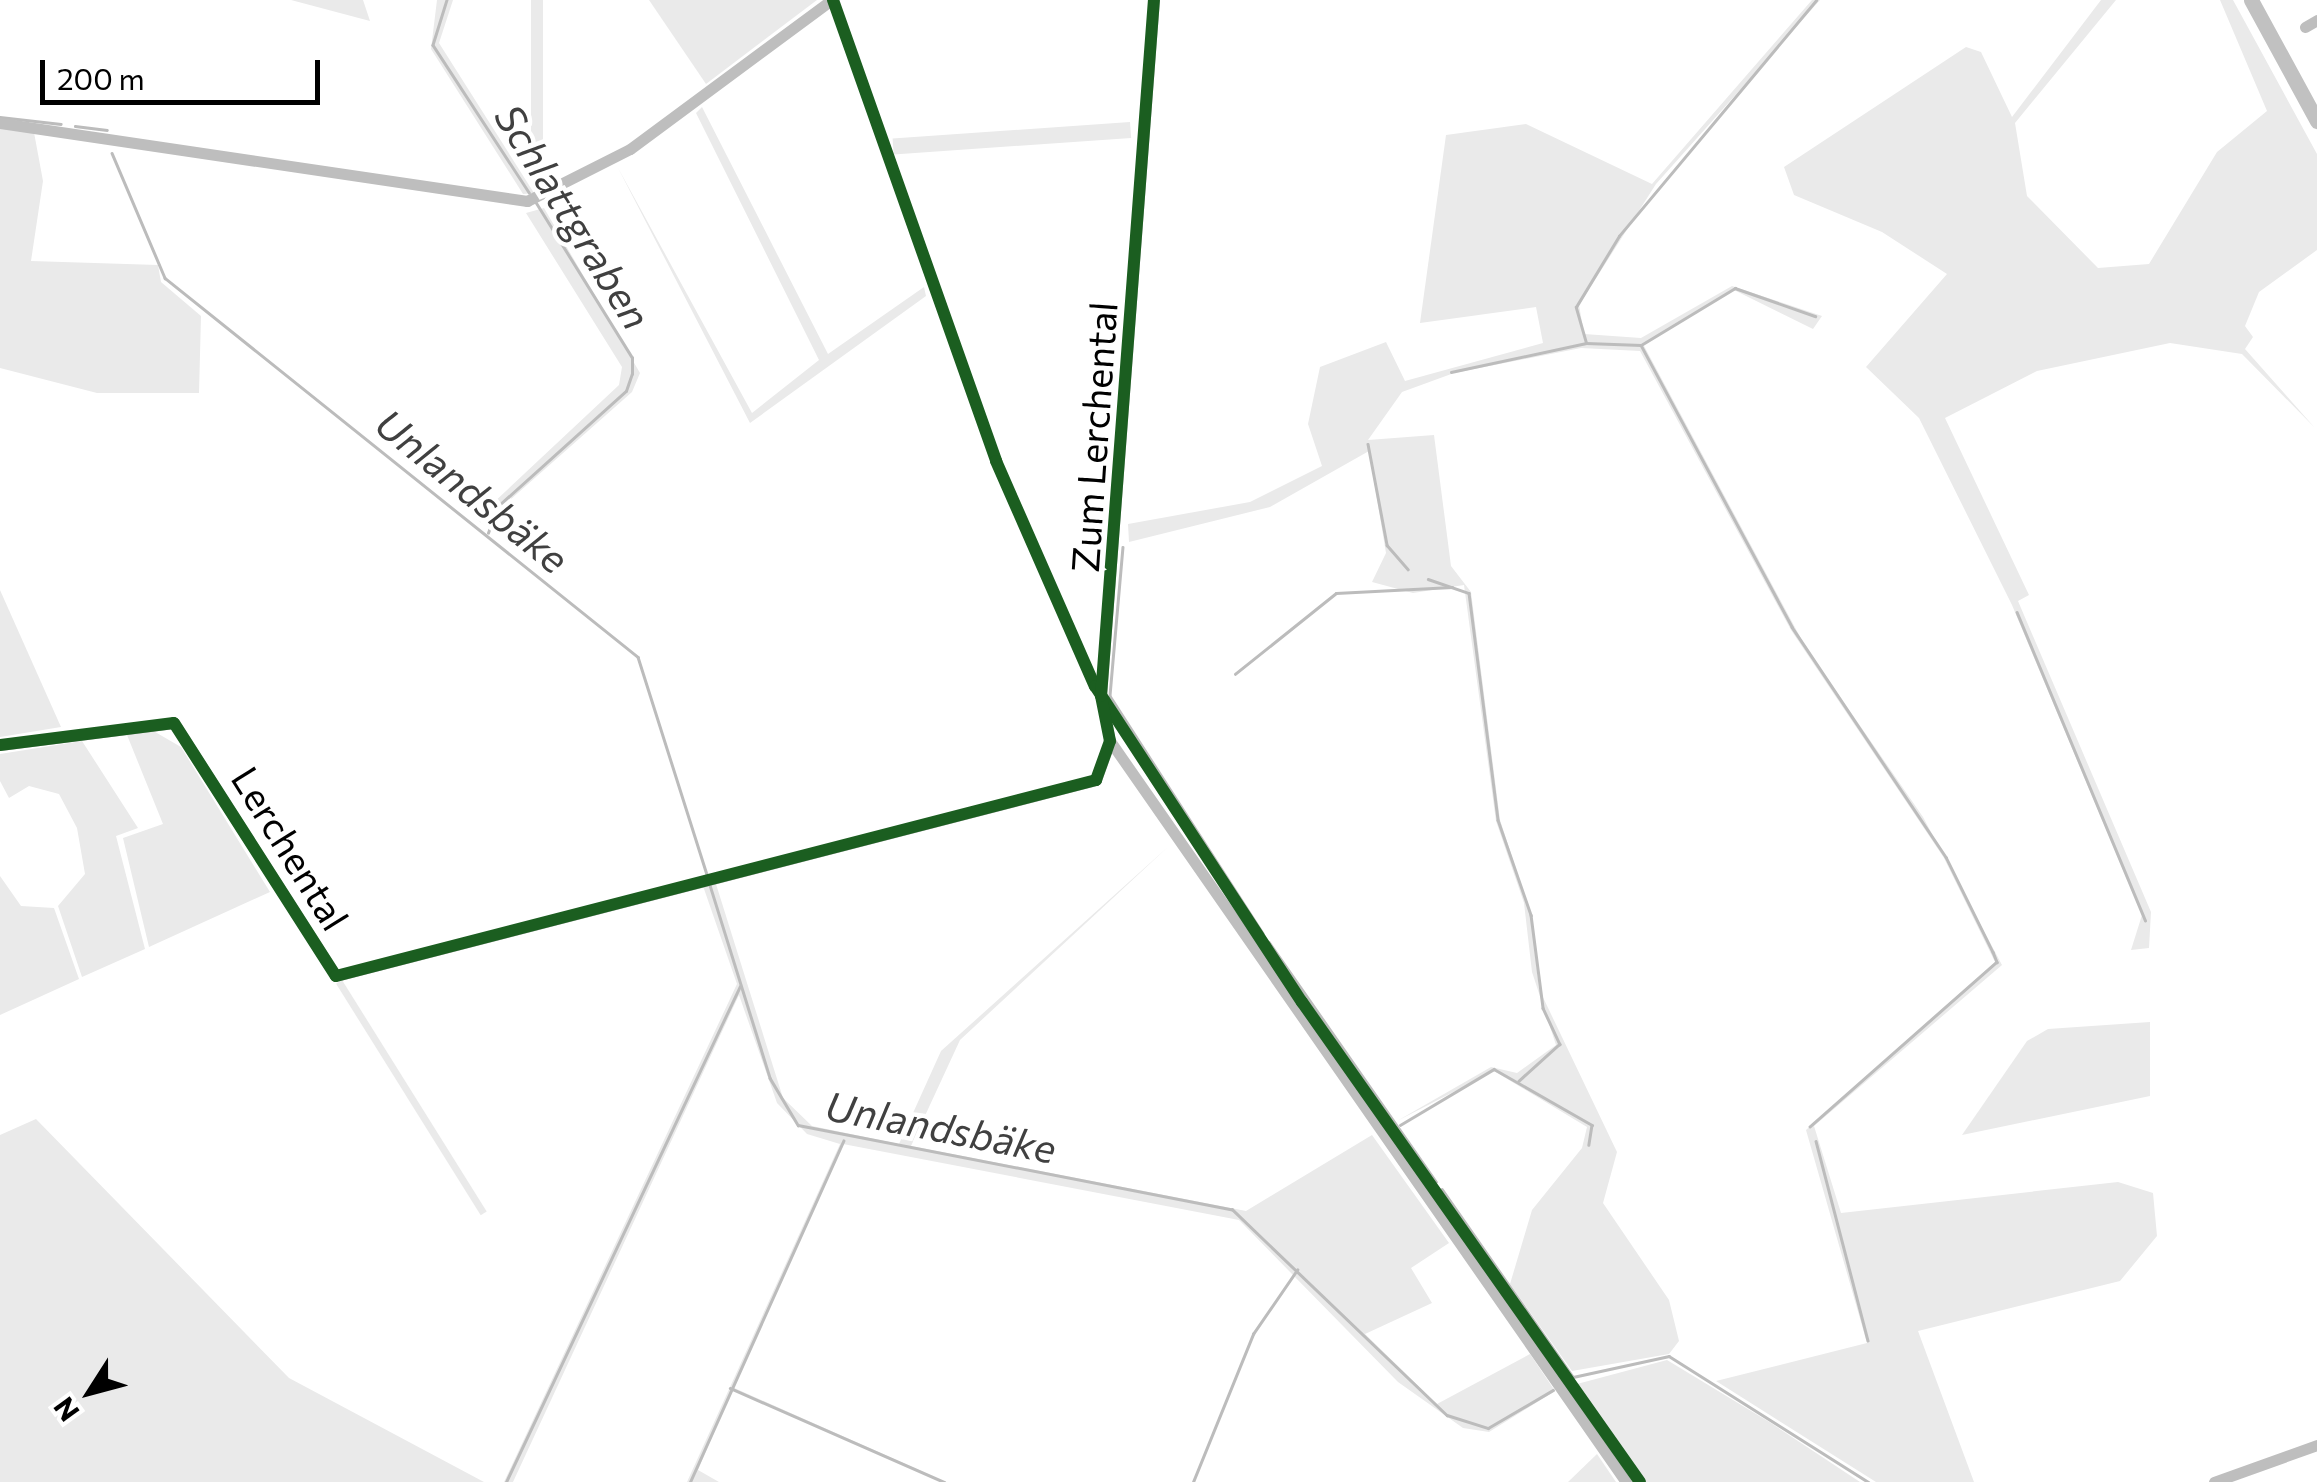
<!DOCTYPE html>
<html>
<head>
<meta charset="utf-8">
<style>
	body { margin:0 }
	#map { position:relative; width:2317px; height:1482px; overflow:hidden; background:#fff; font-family:Commissioner,sans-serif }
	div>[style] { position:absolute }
	.green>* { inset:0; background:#eaeaea; transform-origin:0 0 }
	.stream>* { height:2.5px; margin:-1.25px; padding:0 1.25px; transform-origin:1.25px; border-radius:1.25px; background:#bcbcbc }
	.minor>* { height:11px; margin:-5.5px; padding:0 5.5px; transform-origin:5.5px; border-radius:5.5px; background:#bebebe }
	.secondary>* { height:15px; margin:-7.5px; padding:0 7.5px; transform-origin:7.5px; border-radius:7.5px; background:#c1c1c1 }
	.cycleway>* { height:12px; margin:-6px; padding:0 6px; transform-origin:6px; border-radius:6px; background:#1b5e20 }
	span { translate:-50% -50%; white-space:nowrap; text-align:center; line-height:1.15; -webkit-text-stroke:9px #fff; paint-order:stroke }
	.street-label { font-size:38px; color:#000 }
	.water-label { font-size:40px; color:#404040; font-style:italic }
	.north { position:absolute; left:40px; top:1342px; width:100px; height:100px; -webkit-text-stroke:8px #fff; paint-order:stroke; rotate:234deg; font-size:28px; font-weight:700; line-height:40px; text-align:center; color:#000 }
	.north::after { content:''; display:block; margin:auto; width:35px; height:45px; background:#000; clip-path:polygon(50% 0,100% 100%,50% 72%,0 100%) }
	.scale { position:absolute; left:40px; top:60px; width:280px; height:45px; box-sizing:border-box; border:5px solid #000; border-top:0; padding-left:12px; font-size:30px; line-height:35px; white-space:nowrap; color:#000; -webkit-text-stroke:8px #fff; paint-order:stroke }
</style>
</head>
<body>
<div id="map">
	<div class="green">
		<div style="clip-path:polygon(291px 0,363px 0,370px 21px)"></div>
		<div style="clip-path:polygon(437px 0,453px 0,439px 43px,534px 193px,523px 194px,431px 49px)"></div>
		<div style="left:531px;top:0;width:12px;height:173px"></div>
		<div style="clip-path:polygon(649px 0,817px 0,706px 84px)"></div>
		<div style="clip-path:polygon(1812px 0,1820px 0,1656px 184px,1579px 305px,1584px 334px,1641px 338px,1732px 286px,1822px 316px,1813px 329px,1734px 290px,1643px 344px,1805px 646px,1923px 817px,2002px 965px,1814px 1126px,1841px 1213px,2118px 1182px,2153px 1193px,2157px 1236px,2120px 1281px,1918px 1331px,1974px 1482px,1876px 1482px,1716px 1381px,1867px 1343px,1806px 1130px,1995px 962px,1944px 858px,1791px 630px,1640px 351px,1581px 348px,1454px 373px,1402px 392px,1368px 440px,1434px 435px,1451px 566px,1471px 592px,1500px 820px,1531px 915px,1539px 989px,1617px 1152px,1603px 1203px,1669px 1300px,1679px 1341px,1669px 1354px,1572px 1371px,1510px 1284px,1532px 1210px,1582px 1148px,1587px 1127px,1494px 1071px,1397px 1121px,1491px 1067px,1517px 1073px,1556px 1045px,1532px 972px,1524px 903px,1496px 821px,1464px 585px,1413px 593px,1372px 582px,1386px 553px,1369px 451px,1270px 507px,1129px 542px,1128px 524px,1250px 502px,1322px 466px,1308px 424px,1320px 367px,1386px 342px,1405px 381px,1543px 343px,1536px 307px,1420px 323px,1446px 135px,1526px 124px,1652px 184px)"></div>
		<div style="clip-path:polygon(2101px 0,2116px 0,2015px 123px,2027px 196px,2098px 268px,2149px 264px,2217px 152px,2267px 111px,2220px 0,2233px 0,2317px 154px,2317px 250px,2259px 292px,2245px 326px,2253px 337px,2245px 349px,2315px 428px,2242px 354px,2170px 343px,2037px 371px,1945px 418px,2029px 595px,2018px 601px,2151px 912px,2149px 948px,2131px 950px,2142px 915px,2012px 605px,1919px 418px,1866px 367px,1947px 274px,1882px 232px,1794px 195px,1784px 167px,1966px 47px,1981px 52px,2012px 117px)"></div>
		<div style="clip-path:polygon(702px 107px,828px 354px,924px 287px,926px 296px,750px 423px,617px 166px,752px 413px,819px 360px,696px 113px)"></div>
		<div style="left:1130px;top:122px;width:16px;height:238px;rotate:86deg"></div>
		<div style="clip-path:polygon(0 123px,33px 127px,43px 181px,31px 261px,158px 265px,161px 282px,201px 316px,199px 393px,97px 393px,0 368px)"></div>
		<div style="clip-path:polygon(544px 208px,640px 373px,632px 392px,510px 500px,494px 532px,476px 519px,619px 385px,622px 367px,526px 213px)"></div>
		<div style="clip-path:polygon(0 590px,61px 727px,0 737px)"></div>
		<div style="clip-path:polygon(150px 729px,181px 747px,270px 892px,149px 947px,123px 838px,163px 824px,127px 735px)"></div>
		<div style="clip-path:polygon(82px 741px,138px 828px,116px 836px,145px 949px,82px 977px,58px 906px,85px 874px,77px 828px,59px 794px,29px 786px,9px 798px,0 781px,0 754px)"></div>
		<div style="clip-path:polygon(1169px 846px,960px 1040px,911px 1146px,1246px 1211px,1372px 1135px,1449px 1243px,1411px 1268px,1432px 1303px,1365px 1334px,1437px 1404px,1530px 1354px,1555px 1391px,1489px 1432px,1463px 1428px,1398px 1382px,1239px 1220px,843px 1144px,732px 1387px,946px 1482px,732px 1390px,698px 1470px,719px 1482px,687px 1482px,840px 1144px,807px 1134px,777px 1103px,739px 995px,513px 1482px,504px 1482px,737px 984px,703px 886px,716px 884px,783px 1098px,812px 1126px,899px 1144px,941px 1051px)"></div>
		<div style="clip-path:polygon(0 876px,21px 906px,54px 908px,79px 979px,0 1015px)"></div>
		<div style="left:342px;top:980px;width:273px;height:7px;rotate:58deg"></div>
		<div style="clip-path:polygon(2150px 1022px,2150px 1096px,1962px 1135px,2027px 1041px,2048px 1029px)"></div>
		<div style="clip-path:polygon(36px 1119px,289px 1378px,484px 1482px,0 1482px,0 1135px)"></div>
		<div style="clip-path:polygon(1667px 1360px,1771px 1423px,1860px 1482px,1646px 1482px,1577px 1384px)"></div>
		<div style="clip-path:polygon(1597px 1454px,1616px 1482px,1568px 1482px)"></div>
	</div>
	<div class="stream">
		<div style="left:447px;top:0;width:47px;rotate:107.3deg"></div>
		<div style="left:433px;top:45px;width:176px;rotate:56.9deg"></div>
		<div style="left:0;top:117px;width:61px;rotate:6.5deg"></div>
		<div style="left:75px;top:126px;width:32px;rotate:7deg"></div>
		<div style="left:112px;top:153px;width:136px;rotate:67deg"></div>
		<div style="left:165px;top:278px;width:606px;rotate:38.7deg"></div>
		<div style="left:638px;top:657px;width:232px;rotate:72.4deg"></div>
		<div style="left:1586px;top:343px;width:37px;rotate:-106deg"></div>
		<div style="left:1576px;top:307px;width:83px;rotate:-58.8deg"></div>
		<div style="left:1619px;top:236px;width:307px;rotate:-50.1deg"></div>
		<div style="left:1641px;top:345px;width:110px;rotate:-31.2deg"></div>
		<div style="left:1735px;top:288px;width:85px;rotate:19.3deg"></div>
		<div style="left:1451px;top:372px;width:138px;rotate:-12.1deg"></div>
		<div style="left:1586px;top:343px;width:55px;rotate:2.1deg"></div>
		<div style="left:1641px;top:345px;width:320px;rotate:61.8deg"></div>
		<div style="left:1792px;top:627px;width:277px;rotate:56.2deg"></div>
		<div style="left:1946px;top:857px;width:106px;rotate:63.7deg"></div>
		<div style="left:1993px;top:952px;width:11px;rotate:68deg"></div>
		<div style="left:1997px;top:962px;width:249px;rotate:138.6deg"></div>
		<div style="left:1368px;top:444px;width:103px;rotate:79.3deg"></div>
		<div style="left:1387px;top:545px;width:32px;rotate:49deg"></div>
		<div style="left:488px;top:533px;width:28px;rotate:-71deg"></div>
		<div style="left:497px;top:507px;width:173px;rotate:-42deg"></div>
		<div style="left:626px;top:391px;width:18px;rotate:-71deg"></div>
		<div style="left:632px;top:374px;width:16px;rotate:-90deg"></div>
		<div style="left:632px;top:358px;width:182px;rotate:-121.8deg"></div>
		<div style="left:1123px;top:547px;width:150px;rotate:95deg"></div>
		<div style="left:1110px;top:696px;width:282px;rotate:57.2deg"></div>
		<div style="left:1428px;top:579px;width:43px;rotate:18.9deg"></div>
		<div style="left:1469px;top:593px;width:229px;rotate:82.7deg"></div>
		<div style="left:1498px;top:820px;width:101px;rotate:70.8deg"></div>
		<div style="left:1531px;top:915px;width:94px;rotate:82.6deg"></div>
		<div style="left:1543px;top:1008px;width:40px;rotate:65deg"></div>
		<div style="left:1560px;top:1044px;width:55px;rotate:137.9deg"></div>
		<div style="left:2017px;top:612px;width:334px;rotate:67.4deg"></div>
		<div style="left:1235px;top:674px;width:129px;rotate:-38.7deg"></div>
		<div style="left:1336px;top:593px;width:116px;rotate:-3deg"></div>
		<div style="left:710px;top:885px;width:202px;rotate:72.7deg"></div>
		<div style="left:770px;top:1078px;width:55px;rotate:59.2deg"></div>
		<div style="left:798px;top:1125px;width:442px;rotate:11deg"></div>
		<div style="left:1232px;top:1209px;width:298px;rotate:43.8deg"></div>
		<div style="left:1447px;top:1415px;width:43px;rotate:17.6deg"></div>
		<div style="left:1488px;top:1428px;width:75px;rotate:-30.3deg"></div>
		<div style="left:1269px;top:942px;width:292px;rotate:55.1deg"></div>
		<div style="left:1400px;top:1125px;width:109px;rotate:-30.8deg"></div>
		<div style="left:1494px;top:1069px;width:113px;rotate:29.7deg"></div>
		<div style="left:1592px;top:1125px;width:20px;rotate:99deg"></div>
		<div style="left:1816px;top:1141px;width:206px;rotate:75.4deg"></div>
		<div style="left:1442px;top:1189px;width:229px;rotate:55.1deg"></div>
		<div style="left:1573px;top:1377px;width:98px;rotate:-12.3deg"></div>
		<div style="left:1669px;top:1356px;width:236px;rotate:32.3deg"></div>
		<div style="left:730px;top:1388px;width:234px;rotate:23.7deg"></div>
		<div style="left:506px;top:1482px;width:548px;rotate:-64.74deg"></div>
		<div style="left:690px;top:1482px;width:374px;rotate:-65.8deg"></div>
		<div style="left:1193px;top:1482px;width:160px;rotate:-67.9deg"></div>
		<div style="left:1253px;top:1334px;width:78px;rotate:-55.5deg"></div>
	</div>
	<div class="minor">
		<div style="left:2305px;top:27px;width:14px;rotate:-30deg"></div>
		<div style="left:0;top:123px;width:533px;rotate:8.42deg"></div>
		<div style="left:527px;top:201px;width:115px;rotate:-26.8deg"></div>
		<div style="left:630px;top:149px;width:250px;rotate:-36.5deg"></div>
		<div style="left:1110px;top:741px;width:903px;rotate:55.15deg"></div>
		<div style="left:0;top:745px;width:175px;rotate:-7.2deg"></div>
		<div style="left:174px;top:723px;width:300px;rotate:57.4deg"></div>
		<div style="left:336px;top:976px;width:785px;rotate:-14.46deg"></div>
		<div style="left:1096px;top:780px;width:41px;rotate:-70.3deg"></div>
		<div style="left:1110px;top:741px;width:46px;rotate:-101.3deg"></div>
		<div style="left:1101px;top:696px;width:698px;rotate:-85.65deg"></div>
		<div style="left:2214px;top:1482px;width:109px;rotate:-19.8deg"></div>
	</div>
	<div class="secondary">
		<div style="left:2251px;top:0;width:138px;rotate:61.4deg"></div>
	</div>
	<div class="cycleway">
		<div style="left:833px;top:0;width:489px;rotate:70.5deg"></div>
		<div style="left:996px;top:461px;width:246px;rotate:66.3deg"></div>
		<div style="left:1095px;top:686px;width:378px;rotate:56.8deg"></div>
		<div style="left:1302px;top:1002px;width:587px;rotate:54.85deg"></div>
		<div style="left:0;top:745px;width:175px;rotate:-7.2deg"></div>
		<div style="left:174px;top:723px;width:300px;rotate:57.4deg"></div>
		<div style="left:336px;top:976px;width:785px;rotate:-14.46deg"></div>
		<div style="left:1096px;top:780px;width:41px;rotate:-70.3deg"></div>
		<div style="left:1110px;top:741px;width:46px;rotate:-101.3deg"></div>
		<div style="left:1101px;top:696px;width:698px;rotate:-85.65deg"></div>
	</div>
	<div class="street-label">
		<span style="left:1093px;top:437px;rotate:-86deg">Zum Lerchental</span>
		<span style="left:291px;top:848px;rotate:58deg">Lerchental</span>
	</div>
	<div class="water-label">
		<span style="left:574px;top:216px;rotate:58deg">Schlattgraben</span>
		<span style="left:473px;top:490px;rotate:39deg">Unlandsbäke</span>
		<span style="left:941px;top:1126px;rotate:11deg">Unlandsbäke</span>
	</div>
	<div class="north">N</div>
	<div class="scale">200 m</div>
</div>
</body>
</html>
